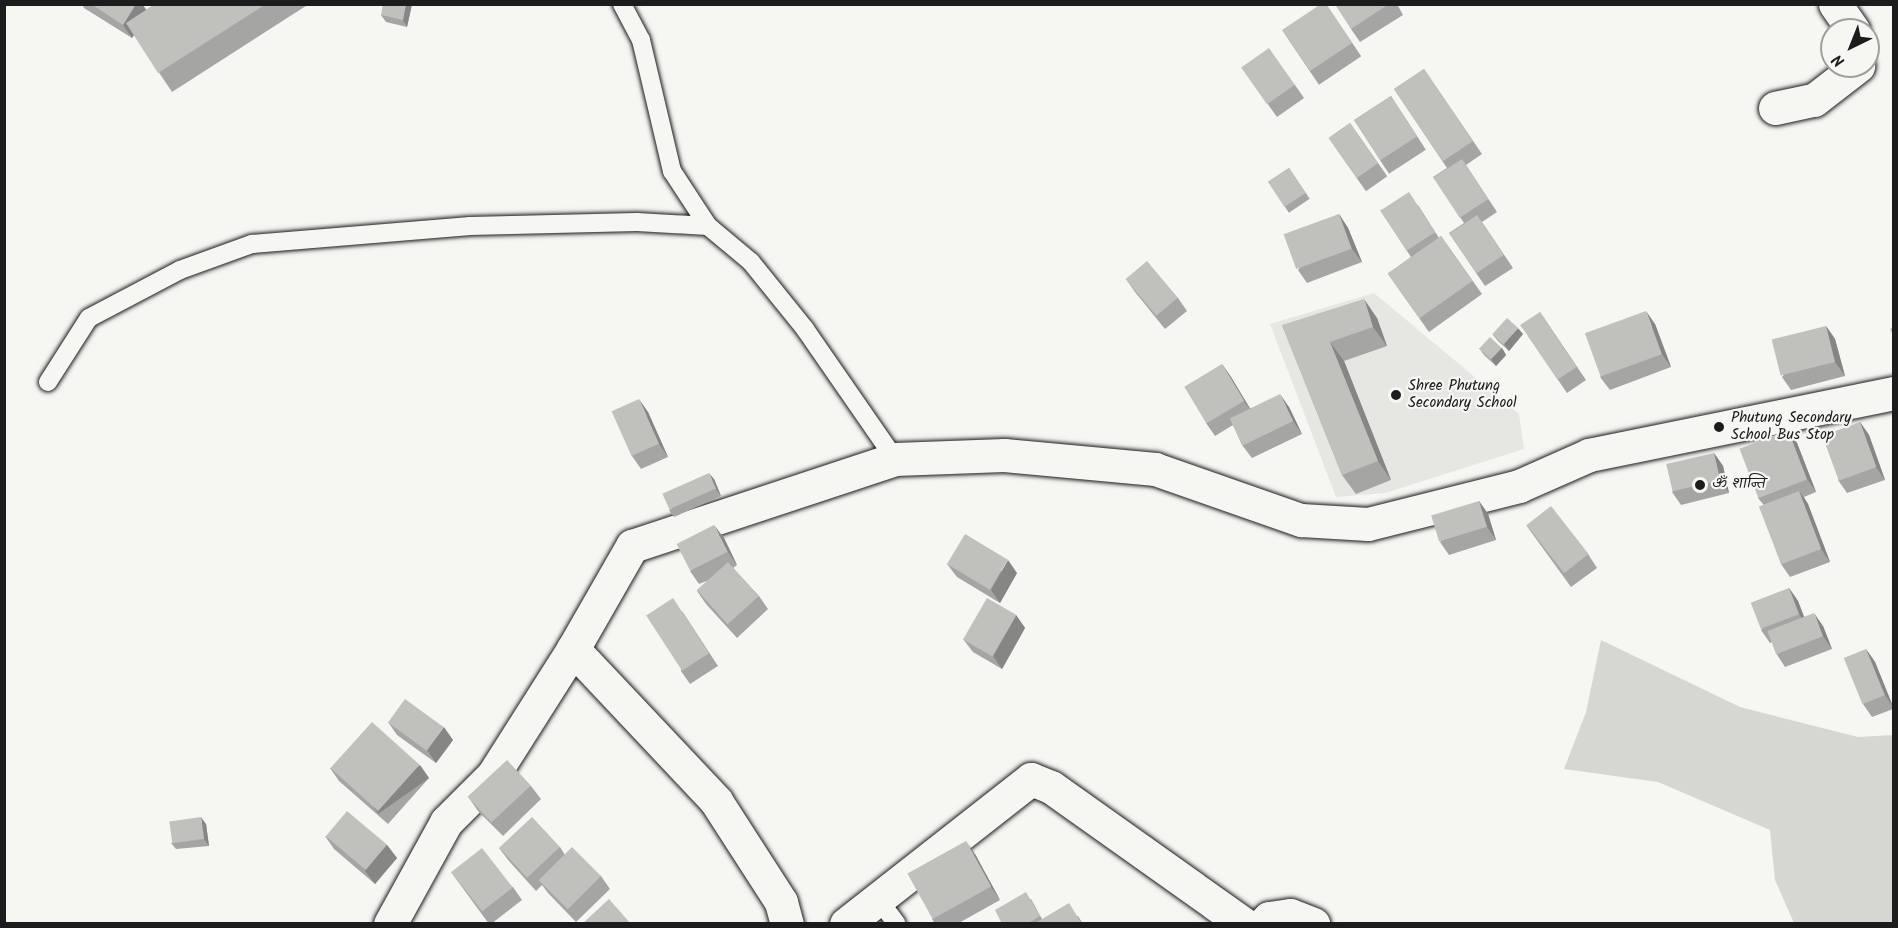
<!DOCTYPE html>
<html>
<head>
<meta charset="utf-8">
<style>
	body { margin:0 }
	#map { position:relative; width:1898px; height:928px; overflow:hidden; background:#f6f6f2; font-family:Kalam,"Playpen Sans Deva",sans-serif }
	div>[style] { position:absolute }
	.built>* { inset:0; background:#e6e6e2 }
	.green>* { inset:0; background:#d6d6d2 }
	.roads { filter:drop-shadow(0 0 2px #1c1c1c) drop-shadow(0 0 2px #1c1c1c) }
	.service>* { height:18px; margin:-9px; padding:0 9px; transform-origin:9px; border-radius:9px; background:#f6f6f2 }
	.minor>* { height:33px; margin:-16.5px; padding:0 16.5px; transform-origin:16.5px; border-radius:16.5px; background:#f6f6f2 }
	.tertiary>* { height:33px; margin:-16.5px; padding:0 16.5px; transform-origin:16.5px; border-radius:16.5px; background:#f6f6f2 }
	.wall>* { inset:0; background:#a5a5a3; transform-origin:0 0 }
	.shaded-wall>* { inset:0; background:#868684; transform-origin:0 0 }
	.building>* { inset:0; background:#c0c0bd; transform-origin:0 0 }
	.dots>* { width:16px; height:16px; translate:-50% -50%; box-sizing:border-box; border:3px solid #f6f6f2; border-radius:50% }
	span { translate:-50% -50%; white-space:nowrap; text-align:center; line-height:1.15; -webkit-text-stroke:4.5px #f6f6f2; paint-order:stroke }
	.poi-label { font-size:15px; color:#1c1c1c }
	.left { translate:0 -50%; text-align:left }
	.frame { position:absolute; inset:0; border:6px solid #1c1c1c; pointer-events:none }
	.north { position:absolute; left:1820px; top:18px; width:60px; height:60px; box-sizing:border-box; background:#f6f6f2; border:2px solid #9f9f9c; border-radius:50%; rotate:223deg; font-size:16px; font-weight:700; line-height:24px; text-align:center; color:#1c1c1c }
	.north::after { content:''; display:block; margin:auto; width:21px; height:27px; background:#1c1c1c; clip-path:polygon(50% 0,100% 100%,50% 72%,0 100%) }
</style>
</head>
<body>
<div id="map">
	<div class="built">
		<div style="clip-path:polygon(1374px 293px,1519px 414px,1524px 449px,1385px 493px,1336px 497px,1270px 324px)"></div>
	</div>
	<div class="green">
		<div style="clip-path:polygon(1601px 640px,1740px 707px,1858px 737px,1893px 735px,1893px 923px,1794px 923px,1775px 880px,1770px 830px,1658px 782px,1564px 769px,1586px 712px)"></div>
	</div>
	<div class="roads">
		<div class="service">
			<div style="left:622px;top:4px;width:41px;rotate:62.2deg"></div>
			<div style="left:641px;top:40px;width:135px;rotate:76.7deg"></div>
			<div style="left:672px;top:171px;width:66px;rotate:56.8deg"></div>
			<div style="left:48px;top:382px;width:76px;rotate:-57.4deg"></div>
			<div style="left:89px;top:318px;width:103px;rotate:-27.8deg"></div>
			<div style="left:180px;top:270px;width:77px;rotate:-19.9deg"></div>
			<div style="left:252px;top:244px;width:219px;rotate:-4.7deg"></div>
			<div style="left:470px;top:226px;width:167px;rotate:-1.4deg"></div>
			<div style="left:637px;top:222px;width:71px;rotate:3.2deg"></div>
			<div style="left:708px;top:226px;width:56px;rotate:39.9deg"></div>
			<div style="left:751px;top:262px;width:86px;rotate:51.1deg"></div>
			<div style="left:805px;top:329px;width:158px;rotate:55.3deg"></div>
			<div style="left:878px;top:899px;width:31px;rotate:53deg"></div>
		</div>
		<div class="minor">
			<div style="left:1835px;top:4px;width:32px;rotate:55deg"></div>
			<div style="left:1775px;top:108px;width:40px;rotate:-12deg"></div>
			<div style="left:1814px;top:100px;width:56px;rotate:-37.7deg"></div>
			<div style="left:573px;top:649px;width:209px;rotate:46.7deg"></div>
			<div style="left:716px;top:801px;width:120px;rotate:57.2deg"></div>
			<div style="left:781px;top:902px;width:23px;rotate:75deg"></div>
			<div style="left:846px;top:924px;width:235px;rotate:-38.1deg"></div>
			<div style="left:1031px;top:779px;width:22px;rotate:22deg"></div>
			<div style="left:1051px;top:787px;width:237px;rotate:35.4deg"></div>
			<div style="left:1263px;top:924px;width:8px;rotate:-45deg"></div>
			<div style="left:1269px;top:918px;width:21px;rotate:-8deg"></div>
			<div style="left:1290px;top:915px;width:25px;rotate:21deg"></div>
		</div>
		<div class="tertiary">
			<div style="left:390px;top:924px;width:116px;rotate:-61.2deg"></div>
			<div style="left:446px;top:822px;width:66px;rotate:-45deg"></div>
			<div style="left:493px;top:775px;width:149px;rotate:-57.6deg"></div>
			<div style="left:573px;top:649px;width:119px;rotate:-60.2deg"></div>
			<div style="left:632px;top:546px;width:277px;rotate:-18.3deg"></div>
			<div style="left:895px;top:459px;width:109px;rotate:-2.1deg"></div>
			<div style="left:1004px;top:455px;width:152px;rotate:5.3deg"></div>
			<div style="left:1155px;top:469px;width:155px;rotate:19.3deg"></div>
			<div style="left:1301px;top:520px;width:67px;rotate:3.4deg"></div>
			<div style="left:1368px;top:524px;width:156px;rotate:-14.1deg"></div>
			<div style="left:1519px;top:486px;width:77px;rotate:-23.9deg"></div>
			<div style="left:1589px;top:455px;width:311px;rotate:-11.5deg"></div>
		</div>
	</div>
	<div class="wall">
		<div style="clip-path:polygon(82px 4px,142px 4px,146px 10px,155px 4px,309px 4px,172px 92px,134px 35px,132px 38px,84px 8px)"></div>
		<div style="clip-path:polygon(412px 4px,407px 27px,386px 22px,381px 15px)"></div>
		<div style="left:1326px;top:4px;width:63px;height:51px;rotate:56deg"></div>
		<div style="clip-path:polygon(1338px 4px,1397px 4px,1403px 15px,1360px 42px,1351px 29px)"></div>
		<div style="clip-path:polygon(1242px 68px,1295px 85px,1304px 98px,1277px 117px)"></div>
		<div style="clip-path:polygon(1424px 69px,1482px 154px,1466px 165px,1497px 212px,1482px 222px,1513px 268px,1485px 286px,1449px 233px,1464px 223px,1433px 177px,1447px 168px,1394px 89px)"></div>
		<div style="left:1391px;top:96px;width:64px;height:44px;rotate:57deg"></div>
		<div style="left:1350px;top:123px;width:65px;height:26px;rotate:55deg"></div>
		<div style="left:1289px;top:168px;width:37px;height:25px;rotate:56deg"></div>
		<div style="clip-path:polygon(1418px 205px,1439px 238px,1441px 236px,1482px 294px,1429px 332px,1388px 274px,1411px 257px,1380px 210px)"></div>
		<div style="clip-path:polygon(1339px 214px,1348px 228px,1362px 262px,1307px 283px,1298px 270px)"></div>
		<div style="clip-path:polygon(1126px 279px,1178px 298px,1187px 311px,1165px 329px,1135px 292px)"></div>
		<div style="clip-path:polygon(1540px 312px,1586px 380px,1567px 393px,1528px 336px)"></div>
		<div style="clip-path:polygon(1377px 318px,1387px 346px,1344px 361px,1391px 480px,1356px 494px,1342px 475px,1282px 325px)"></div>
		<div style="clip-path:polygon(1655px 324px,1671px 367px,1610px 390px,1600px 377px)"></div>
		<div style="clip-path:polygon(1826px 326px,1835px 339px,1845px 376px,1791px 390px,1782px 377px)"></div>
		<div style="clip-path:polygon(1523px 334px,1509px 351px,1498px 341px,1493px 335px)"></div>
		<div style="clip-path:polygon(1479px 348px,1502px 348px,1506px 355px,1496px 366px,1484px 355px)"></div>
		<div style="clip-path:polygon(1222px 364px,1231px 377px,1250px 408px,1289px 407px,1302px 434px,1252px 458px,1242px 445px,1233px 425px,1215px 436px,1206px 423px)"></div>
		<div style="clip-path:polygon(648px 412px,668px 457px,641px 469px,632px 456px)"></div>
		<div style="clip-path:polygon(1860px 422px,1869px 435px,1885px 480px,1847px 493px,1838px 480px)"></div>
		<div style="clip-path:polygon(1788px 430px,1797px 443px,1816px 492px,1804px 497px,1808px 504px,1830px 562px,1790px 577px,1781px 564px,1763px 504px,1758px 498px)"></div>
		<div style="clip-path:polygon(1714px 453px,1723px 466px,1729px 493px,1681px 505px,1672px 492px)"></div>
		<div style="clip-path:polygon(714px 479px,721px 496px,674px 517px,669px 510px)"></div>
		<div style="clip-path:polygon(1479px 501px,1488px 514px,1496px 540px,1449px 555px,1440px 542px)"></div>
		<div style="clip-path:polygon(1526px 525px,1588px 554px,1597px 568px,1571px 587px)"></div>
		<div style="clip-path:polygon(724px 538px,737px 565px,733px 568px,759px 596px,768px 609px,737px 638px,706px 604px,697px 591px,709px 580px,699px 584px,690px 571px)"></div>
		<div style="clip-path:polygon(947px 564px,1017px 573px,1000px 603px,957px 577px)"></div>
		<div style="clip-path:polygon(1789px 588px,1798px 601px,1804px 617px,1823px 626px,1832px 649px,1785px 667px,1776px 653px,1772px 642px,1770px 643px,1761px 630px)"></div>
		<div style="clip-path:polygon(682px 611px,718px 666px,690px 684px,681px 671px)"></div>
		<div style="clip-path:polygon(1016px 615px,1025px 628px,1002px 669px,973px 652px,963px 639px)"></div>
		<div style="clip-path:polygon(1866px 649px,1875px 662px,1893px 706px,1893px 709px,1872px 717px,1863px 704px)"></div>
		<div style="clip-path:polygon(388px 722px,453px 740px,436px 763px,397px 735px)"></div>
		<div style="clip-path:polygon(330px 768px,429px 778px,388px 824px,339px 781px)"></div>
		<div style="clip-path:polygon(531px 786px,541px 799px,503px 836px,478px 811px,469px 798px)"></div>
		<div style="clip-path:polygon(206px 824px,209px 846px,176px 849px,171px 843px)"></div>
		<div style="clip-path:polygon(325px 836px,387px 845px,397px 858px,375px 884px,334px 849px)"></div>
		<div style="clip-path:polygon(560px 847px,565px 855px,601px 876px,610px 889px,576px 922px,548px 893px,542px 885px,536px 891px,509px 861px,499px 848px)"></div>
		<div style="clip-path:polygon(975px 854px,1000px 900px,957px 924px,935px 924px,932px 919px)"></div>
		<div style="clip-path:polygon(451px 872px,513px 887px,522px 900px,491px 924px,489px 924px)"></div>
		<div style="clip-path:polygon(1031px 899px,1042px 919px,1078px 916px,1083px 924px,1002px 924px)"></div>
	</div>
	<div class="shaded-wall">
		<div style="clip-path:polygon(136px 4px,142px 4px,148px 12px,132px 38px,123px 25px)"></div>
		<div style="clip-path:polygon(406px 4px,412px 4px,407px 27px,403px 20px)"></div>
		<div style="clip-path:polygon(1339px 214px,1348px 228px,1362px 262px,1352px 249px)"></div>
		<div style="clip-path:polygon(1364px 299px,1377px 318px,1387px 346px,1373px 327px)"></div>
		<div style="clip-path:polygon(1646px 311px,1655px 324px,1671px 367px,1662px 354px)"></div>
		<div style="clip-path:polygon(1826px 326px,1835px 339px,1845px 376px,1835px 362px)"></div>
		<div style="clip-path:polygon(1518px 328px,1523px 334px,1509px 351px,1504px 344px)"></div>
		<div style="clip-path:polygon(1330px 342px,1344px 361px,1391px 480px,1378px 461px)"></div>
		<div style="clip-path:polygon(1502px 348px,1506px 355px,1496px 366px,1491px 359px)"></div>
		<div style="clip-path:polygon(1222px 364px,1231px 377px,1253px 414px,1244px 401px)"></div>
		<div style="clip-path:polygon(1280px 394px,1289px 407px,1302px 434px,1293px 421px)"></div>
		<div style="clip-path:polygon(639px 399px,648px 412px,668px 457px,659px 444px)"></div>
		<div style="clip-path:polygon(1860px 422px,1869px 435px,1885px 480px,1876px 467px)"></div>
		<div style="clip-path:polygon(1788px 430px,1797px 443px,1816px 492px,1807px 479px)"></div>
		<div style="clip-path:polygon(1714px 453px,1723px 466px,1729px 493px,1720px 480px)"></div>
		<div style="clip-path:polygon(709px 473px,714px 479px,721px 496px,716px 489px)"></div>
		<div style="clip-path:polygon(1799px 491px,1808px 504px,1830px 562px,1821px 549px)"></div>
		<div style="clip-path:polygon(1479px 501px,1488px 514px,1496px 540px,1487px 527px)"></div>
		<div style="clip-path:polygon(714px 525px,724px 538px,737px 565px,728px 552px)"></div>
		<div style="clip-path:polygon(1008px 560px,1017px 573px,1000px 603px,991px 590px)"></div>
		<div style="clip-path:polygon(1789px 588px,1798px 601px,1808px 627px,1799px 614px)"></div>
		<div style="clip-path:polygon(1814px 613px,1823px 626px,1832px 649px,1823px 636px)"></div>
		<div style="clip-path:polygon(1016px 615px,1025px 628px,1002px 669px,993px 656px)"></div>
		<div style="clip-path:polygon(1866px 649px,1875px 662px,1893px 707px,1885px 695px)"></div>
		<div style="clip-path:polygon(444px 727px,453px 740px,436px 763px,427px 750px)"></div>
		<div style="left:420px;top:765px;width:16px;height:62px;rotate:55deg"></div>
		<div style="clip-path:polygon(201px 817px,206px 824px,209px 846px,204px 839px)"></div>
		<div style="clip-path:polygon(966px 841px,975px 854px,1000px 900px,991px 887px)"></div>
		<div style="clip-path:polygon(387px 845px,397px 858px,375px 884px,365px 871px)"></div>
	</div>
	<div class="building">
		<div style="clip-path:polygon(91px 4px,136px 4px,123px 25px)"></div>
		<div style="clip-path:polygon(155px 4px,266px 4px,158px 73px,126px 23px)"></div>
		<div style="clip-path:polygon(383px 4px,406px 4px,403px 20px,381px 15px)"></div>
		<div style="clip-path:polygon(1321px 4px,1326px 4px,1352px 43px,1310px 71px,1282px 30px)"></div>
		<div style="clip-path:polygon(1338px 4px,1389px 4px,1351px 29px,1336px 6px)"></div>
		<div style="left:1269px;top:48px;width:45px;height:34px;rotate:55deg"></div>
		<div style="left:1424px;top:69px;width:87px;height:36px;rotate:56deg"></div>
		<div style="left:1391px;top:96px;width:48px;height:44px;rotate:57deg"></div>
		<div style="left:1350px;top:123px;width:49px;height:26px;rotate:55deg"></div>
		<div style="left:1462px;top:159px;width:48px;height:34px;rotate:57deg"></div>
		<div style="left:1289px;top:168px;width:30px;height:25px;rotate:57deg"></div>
		<div style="left:1409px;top:192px;width:48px;height:34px;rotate:57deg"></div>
		<div style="left:1339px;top:214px;width:37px;height:59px;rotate:70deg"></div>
		<div style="left:1477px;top:215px;width:48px;height:33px;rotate:56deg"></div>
		<div style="left:1441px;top:236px;width:55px;height:65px;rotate:55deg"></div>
		<div style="left:1147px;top:261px;width:48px;height:28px;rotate:50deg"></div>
		<div style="clip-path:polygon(1364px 299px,1373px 327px,1330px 342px,1378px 461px,1342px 475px,1282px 325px)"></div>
		<div style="left:1646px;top:311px;width:46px;height:65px;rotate:70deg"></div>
		<div style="clip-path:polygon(1540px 312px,1552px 330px,1547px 323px,1528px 336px,1520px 325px)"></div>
		<div style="left:1507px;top:318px;width:15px;height:22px;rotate:42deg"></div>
		<div style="left:1547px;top:323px;width:53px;height:23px;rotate:56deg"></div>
		<div style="left:1826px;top:326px;width:37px;height:56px;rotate:76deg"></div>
		<div style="clip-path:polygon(1893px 327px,1893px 335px,1890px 329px)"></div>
		<div style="left:1490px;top:337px;width:16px;height:16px;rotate:43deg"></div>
		<div style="left:1222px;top:364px;width:43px;height:44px;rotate:59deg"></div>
		<div style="left:1280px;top:394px;width:30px;height:56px;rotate:64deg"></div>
		<div style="left:639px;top:399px;width:49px;height:30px;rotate:66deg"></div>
		<div style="left:1860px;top:422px;width:48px;height:40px;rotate:70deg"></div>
		<div style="left:1788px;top:430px;width:53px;height:52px;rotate:69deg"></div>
		<div style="left:1714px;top:453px;width:28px;height:49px;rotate:77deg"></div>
		<div style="left:709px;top:473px;width:17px;height:51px;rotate:66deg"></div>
		<div style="left:1799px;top:491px;width:62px;height:43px;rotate:69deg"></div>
		<div style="left:1479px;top:501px;width:27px;height:50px;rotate:73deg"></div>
		<div style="left:1551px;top:506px;width:61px;height:31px;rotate:52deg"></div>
		<div style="left:714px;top:525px;width:30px;height:42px;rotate:63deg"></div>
		<div style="left:965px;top:534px;width:50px;height:35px;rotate:31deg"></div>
		<div style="left:728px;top:562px;width:46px;height:42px;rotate:48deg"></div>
		<div style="left:1789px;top:588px;width:28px;height:41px;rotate:69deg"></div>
		<div style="left:673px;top:598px;width:66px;height:32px;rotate:57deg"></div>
		<div style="left:987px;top:598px;width:34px;height:48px;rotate:30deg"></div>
		<div style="left:1814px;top:613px;width:25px;height:50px;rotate:69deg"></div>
		<div style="left:1866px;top:649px;width:50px;height:24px;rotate:68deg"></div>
		<div style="left:405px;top:699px;width:48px;height:29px;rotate:36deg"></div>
		<div style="left:372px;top:722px;width:64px;height:62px;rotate:42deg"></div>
		<div style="left:507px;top:760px;width:35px;height:54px;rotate:47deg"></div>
		<div style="left:347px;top:811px;width:52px;height:33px;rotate:40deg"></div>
		<div style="left:201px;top:817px;width:22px;height:32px;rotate:82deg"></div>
		<div style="left:532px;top:817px;width:41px;height:45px;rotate:47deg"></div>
		<div style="left:966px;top:841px;width:52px;height:67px;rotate:61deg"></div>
		<div style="left:572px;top:847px;width:41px;height:47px;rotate:45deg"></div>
		<div style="left:482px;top:848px;width:50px;height:39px;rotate:52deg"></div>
		<div style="clip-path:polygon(1026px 892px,1040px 916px,1027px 924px,1002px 924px,995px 910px)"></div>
		<div style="clip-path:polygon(609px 899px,631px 924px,582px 924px)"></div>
		<div style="clip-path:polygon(1069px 903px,1082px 924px,1038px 924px,1037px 922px)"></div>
	</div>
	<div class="dots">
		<div style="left:1396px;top:395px;background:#1c1c1c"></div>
		<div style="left:1719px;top:427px;background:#1c1c1c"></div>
		<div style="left:1700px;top:485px;background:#1c1c1c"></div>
	</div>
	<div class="poi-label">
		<span class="left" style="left:1408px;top:395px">Shree Phutung<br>Secondary School</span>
		<span class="left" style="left:1731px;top:427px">Phutung Secondary<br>School Bus Stop</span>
		<span class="left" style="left:1712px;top:485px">ॐ शान्ति</span>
	</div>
	<div class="frame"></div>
	<div class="north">N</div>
</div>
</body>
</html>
